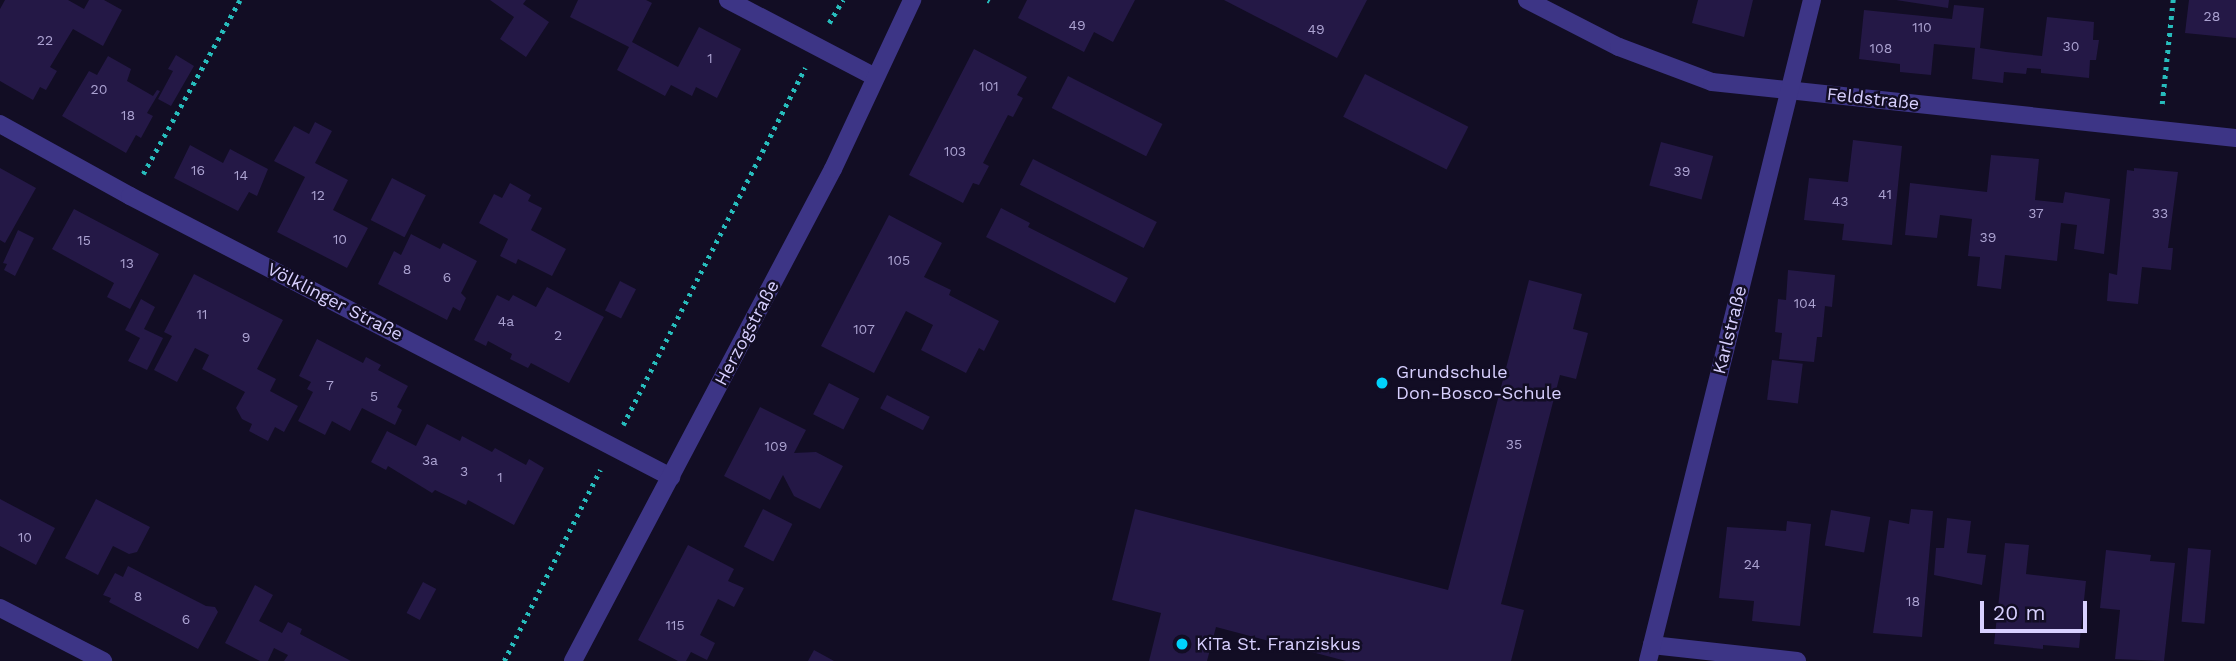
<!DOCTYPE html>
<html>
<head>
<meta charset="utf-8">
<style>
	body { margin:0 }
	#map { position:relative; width:2236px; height:661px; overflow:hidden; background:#120d24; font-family:"Work Sans",sans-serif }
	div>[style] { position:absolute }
	.building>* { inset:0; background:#241846; transform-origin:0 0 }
	.path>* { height:4.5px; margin-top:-2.25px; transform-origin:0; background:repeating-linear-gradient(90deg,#27bcbc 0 3.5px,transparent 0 8.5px) }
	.minor>* { height:18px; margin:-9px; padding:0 9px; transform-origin:9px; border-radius:9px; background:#3d3586 }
	.tertiary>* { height:18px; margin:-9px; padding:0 9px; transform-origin:9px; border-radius:9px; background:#3d3586 }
	.dots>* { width:19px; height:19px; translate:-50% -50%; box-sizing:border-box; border:4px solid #120d24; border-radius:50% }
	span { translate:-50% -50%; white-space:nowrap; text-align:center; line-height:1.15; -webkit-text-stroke:5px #120d24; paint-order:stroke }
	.number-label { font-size:14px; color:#aba2d1 }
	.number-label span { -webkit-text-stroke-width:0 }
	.street-label { font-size:18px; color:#d8d0ff }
	.poi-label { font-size:18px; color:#d8d0ff }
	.left { translate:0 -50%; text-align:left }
	.scale { position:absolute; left:1980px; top:601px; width:107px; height:32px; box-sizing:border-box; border:4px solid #d8d0ff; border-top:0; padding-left:9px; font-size:21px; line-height:24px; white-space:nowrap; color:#d8d0ff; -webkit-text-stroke:5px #120d24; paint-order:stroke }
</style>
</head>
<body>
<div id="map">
	<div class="building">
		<div style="clip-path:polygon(5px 0,68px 0,84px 9px,89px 0,104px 0,122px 10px,103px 46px,73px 29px,50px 67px,57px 71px,46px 90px,40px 87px,33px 100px,0 81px,0 9px)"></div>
		<div style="clip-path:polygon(490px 0,526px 0,523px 4px,549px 22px,526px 57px,500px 39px,514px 17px)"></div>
		<div style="clip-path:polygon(578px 0,646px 0,652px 3px,632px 42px,678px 67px,699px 27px,741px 49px,717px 98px,696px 87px,692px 96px,671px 85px,665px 96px,617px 70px,629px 47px,570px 17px)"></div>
		<div style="clip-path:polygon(1027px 0,1135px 0,1113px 42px,1094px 32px,1084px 52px,1018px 18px)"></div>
		<div style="clip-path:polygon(1224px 0,1367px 0,1337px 58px)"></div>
		<div style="clip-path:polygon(1698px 0,1753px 0,1744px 37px,1692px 23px)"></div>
		<div style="clip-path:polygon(1896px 0,1949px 0,1948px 8px)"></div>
		<div style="clip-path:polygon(2189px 0,2236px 0,2236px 38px,2185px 33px)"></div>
		<div style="clip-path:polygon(1954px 5px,1984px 8px,1980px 48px,2006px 52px,2042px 56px,2047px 17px,2094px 22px,2093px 40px,2099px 40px,2096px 60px,2090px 60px,2089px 78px,2041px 73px,2041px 69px,2027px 68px,2026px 74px,2004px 72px,2003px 83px,1972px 79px,1975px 48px,1934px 44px,1931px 75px,1900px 72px,1900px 64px,1859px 59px,1864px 10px,1952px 19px)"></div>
		<div style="clip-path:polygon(974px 49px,1027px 77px,1017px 95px,1023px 98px,1013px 117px,1008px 115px,983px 163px,989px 166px,979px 185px,973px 183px,963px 203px,909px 175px)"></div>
		<div style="clip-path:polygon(176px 55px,194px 66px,171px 106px,158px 99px,173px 71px,168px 69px)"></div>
		<div style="clip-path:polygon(108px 56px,131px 69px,127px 81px,153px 96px,157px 90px,160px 91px,147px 113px,153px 116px,141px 138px,136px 135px,126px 153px,62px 116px,89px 71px,97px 75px)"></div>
		<div style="left:1365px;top:74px;width:116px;height:48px;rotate:27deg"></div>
		<div style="left:1068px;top:76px;width:106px;height:36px;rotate:27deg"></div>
		<div style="clip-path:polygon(315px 122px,332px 131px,315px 163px,348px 180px,333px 210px,368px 228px,347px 268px,277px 232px,305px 177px,274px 161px,294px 126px,309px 134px)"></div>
		<div style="clip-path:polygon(1853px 140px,1902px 146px,1892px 245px,1842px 240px,1844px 224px,1804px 220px,1809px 178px,1848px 182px)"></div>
		<div style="left:1661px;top:142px;width:54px;height:45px;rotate:15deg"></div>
		<div style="clip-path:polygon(190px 145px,223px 163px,230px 149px,268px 169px,257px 196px,249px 192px,238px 211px,174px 178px)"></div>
		<div style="clip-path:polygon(1991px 155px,2039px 159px,2035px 200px,2063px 203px,2065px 192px,2110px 199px,2104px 254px,2074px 249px,2077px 225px,2061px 223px,2057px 261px,2005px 255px,2001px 289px,1977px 286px,1980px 257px,1968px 256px,1972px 219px,1940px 215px,1937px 238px,1905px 235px,1910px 183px,1987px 192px)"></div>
		<div style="left:1033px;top:159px;width:139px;height:29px;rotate:27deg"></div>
		<div style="clip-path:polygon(0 168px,36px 188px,5px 243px,0 240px)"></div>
		<div style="clip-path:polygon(2134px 168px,2178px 172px,2168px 248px,2173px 248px,2171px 270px,2142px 267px,2138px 304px,2107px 301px,2109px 273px,2117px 275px,2127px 170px,2134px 171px)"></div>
		<div style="left:392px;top:178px;width:38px;height:47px;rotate:27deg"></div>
		<div style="clip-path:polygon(510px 183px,531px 195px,528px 201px,542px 208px,531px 230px,566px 249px,552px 276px,518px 259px,516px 264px,500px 256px,508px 239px,479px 223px,494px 194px,502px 198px)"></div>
		<div style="clip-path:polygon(1001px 208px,1030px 223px,1028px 227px,1128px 278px,1115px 303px,986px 237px)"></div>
		<div style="clip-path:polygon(74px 209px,159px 254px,130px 309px,107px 297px,114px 283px,52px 249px)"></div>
		<div style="clip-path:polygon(889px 215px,942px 243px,924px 277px,951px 290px,949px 295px,999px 321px,984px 351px,979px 348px,966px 373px,921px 350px,933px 325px,906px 311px,874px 373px,821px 346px)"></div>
		<div style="clip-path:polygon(18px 230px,34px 238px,15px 276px,4px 270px,7px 264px,3px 263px)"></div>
		<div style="clip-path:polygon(411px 234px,440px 249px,443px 243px,477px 261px,461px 293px,466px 298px,460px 311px,453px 307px,447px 320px,378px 284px,394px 251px,401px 255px)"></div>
		<div style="clip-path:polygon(1788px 270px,1835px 275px,1832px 307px,1825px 306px,1822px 337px,1817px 337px,1814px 362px,1779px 359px,1782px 333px,1775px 332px,1778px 299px,1786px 300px)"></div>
		<div style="clip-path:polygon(194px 274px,283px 320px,257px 369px,276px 379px,270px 391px,298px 406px,284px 432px,275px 427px,268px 441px,249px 431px,252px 424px,242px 419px,236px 408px,245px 392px,202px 369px,209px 355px,195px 348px,177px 382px,154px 370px,172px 336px,164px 332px)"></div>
		<div style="clip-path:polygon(1529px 280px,1582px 294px,1573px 329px,1588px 333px,1576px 379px,1560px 375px,1501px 604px,1524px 610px,1511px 661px,1346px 661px,1216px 627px,1207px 661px,1149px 661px,1161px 613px,1112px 600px,1135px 509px,1448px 590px)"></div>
		<div style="left:620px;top:281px;width:18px;height:33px;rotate:27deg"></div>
		<div style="clip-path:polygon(547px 287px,604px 317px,569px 383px,531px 363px,528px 368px,510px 359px,512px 354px,488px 341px,486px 346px,474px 340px,497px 295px,509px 301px,513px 295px,536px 307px)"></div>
		<div style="clip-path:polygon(141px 299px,155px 307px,144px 329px,163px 338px,147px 370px,128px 361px,140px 338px,125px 330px)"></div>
		<div style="clip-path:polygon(317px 339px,363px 363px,366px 357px,381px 365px,378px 370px,408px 386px,397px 407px,402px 410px,395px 425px,362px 408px,350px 431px,332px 421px,325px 435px,298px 421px,313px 392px,307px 389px,311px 382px,299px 376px)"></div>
		<div style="left:1772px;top:360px;width:31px;height:40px;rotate:7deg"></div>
		<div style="left:829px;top:383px;width:34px;height:35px;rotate:27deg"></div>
		<div style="left:887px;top:395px;width:48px;height:15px;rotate:27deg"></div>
		<div style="clip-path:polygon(760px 407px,806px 430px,794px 453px,816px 452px,843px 466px,820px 509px,794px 496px,783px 475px,770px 500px,724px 476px)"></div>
		<div style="clip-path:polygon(427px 424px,460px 441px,462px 436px,492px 452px,495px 448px,526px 465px,529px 459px,544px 468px,514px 525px,468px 500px,466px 505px,435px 490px,432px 493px,388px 466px,386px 470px,371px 462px,387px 431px,416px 446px)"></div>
		<div style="clip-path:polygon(0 499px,55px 528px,36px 565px,0 546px)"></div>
		<div style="clip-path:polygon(96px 499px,150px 527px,137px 552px,129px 554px,113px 546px,98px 575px,65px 558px)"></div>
		<div style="left:763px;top:509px;width:33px;height:42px;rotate:27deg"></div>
		<div style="clip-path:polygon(1911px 509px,1933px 511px,1922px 637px,1873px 633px,1889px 520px,1909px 524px)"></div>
		<div style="left:1831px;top:510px;width:40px;height:36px;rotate:10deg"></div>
		<div style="clip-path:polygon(1947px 518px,1971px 521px,1967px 553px,1986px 555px,1982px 585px,1934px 575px,1936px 548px,1944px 548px)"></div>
		<div style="clip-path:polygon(1787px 521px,1811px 524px,1800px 626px,1752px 621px,1754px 601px,1719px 598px,1727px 527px,1786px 531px)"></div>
		<div style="clip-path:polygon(2005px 543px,2029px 545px,2026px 574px,2086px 581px,2079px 648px,2043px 645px,2043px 649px,1994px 644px)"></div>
		<div style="clip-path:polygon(688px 545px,734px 569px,728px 581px,744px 588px,734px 607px,718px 599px,700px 635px,715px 643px,707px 660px,691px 652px,686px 661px,678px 661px,638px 640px)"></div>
		<div style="left:2188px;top:548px;width:23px;height:74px;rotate:5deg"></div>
		<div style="clip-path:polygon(2106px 550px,2151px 555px,2150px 561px,2175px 563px,2164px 661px,2115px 659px,2120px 610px,2100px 608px)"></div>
		<div style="clip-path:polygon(128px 566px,206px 606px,215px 607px,218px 612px,198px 649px,109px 602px,111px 598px,103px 595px,115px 573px,123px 577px)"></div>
		<div style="left:423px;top:582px;width:15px;height:35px;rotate:28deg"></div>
		<div style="clip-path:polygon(255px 585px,273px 595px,259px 621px,282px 633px,288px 622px,302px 629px,300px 634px,351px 661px,284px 661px,288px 655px,274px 648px,268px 661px,260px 661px,225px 643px)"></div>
		<div style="clip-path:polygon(814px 650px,834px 661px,808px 661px)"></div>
	</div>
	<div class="path">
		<div style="left:988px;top:0;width:2px;rotate:27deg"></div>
		<div style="left:829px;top:23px;width:27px;rotate:-59deg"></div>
		<div style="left:2162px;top:104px;width:105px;rotate:-84deg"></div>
		<div style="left:143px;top:174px;width:199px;rotate:-60.9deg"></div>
		<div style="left:623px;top:425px;width:401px;rotate:-63deg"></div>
		<div style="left:504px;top:661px;width:214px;rotate:-63.3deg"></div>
	</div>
	<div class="minor">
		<div style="left:728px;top:0;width:166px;rotate:27.6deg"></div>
		<div style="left:1527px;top:0;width:103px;rotate:27.1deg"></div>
		<div style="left:1619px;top:47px;width:99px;rotate:20.6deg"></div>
		<div style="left:1712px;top:82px;width:527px;rotate:6.1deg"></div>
		<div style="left:0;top:124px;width:149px;rotate:29deg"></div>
		<div style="left:130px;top:196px;width:610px;rotate:27.45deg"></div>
		<div style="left:0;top:608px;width:116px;rotate:27.2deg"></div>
		<div style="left:1652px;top:645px;width:146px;rotate:6.3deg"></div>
		<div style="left:1648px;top:661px;width:681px;rotate:-76.07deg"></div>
	</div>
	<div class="tertiary">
		<div style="left:573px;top:661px;width:556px;rotate:-62.15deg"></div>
		<div style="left:833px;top:169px;width:187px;rotate:-64.9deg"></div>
	</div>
	<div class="dots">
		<div style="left:1382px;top:383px;background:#00d2fb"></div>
		<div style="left:1182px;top:644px;background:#00d2fb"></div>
	</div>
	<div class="number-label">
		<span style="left:2212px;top:16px">28</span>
		<span style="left:1077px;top:25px">49</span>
		<span style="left:1922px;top:27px">110</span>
		<span style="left:1316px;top:29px">49</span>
		<span style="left:45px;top:40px">22</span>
		<span style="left:2071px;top:46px">30</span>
		<span style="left:1881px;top:48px">108</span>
		<span style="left:710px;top:58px">1</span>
		<span style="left:989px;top:86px">101</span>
		<span style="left:99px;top:89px">20</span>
		<span style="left:128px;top:115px">18</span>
		<span style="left:955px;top:151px">103</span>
		<span style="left:198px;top:170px">16</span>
		<span style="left:1682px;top:171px">39</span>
		<span style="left:241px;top:175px">14</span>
		<span style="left:1885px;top:194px">41</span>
		<span style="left:318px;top:195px">12</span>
		<span style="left:1840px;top:201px">43</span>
		<span style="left:2036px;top:213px">37</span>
		<span style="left:2160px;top:213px">33</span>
		<span style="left:1988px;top:237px">39</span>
		<span style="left:340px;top:239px">10</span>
		<span style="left:84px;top:240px">15</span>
		<span style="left:899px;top:260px">105</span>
		<span style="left:127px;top:263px">13</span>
		<span style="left:407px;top:269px">8</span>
		<span style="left:447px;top:277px">6</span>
		<span style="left:1805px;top:303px">104</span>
		<span style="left:202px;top:314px">11</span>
		<span style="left:506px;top:321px">4a</span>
		<span style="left:864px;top:329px">107</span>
		<span style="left:558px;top:335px">2</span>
		<span style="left:246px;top:337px">9</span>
		<span style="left:330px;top:385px">7</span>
		<span style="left:374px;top:396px">5</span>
		<span style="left:1514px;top:444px">35</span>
		<span style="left:776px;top:446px">109</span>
		<span style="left:430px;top:460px">3a</span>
		<span style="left:464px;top:471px">3</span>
		<span style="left:500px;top:477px">1</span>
		<span style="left:25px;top:537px">10</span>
		<span style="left:1752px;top:564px">24</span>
		<span style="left:138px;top:596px">8</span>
		<span style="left:1913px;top:601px">18</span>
		<span style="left:186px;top:619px">6</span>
		<span style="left:675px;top:625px">115</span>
	</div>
	<div class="street-label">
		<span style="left:1873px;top:99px;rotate:6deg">Feldstraße</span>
		<span style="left:335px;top:302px;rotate:27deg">Völklinger Straße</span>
		<span style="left:1730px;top:330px;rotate:-76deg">Karlstraße</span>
		<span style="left:747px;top:333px;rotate:-62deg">Herzogstraße</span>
	</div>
	<div class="poi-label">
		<span class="left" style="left:1396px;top:383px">Grundschule<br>Don-Bosco-Schule</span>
		<span class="left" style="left:1196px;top:644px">KiTa St. Franziskus</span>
	</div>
	<div class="scale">20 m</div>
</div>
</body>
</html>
